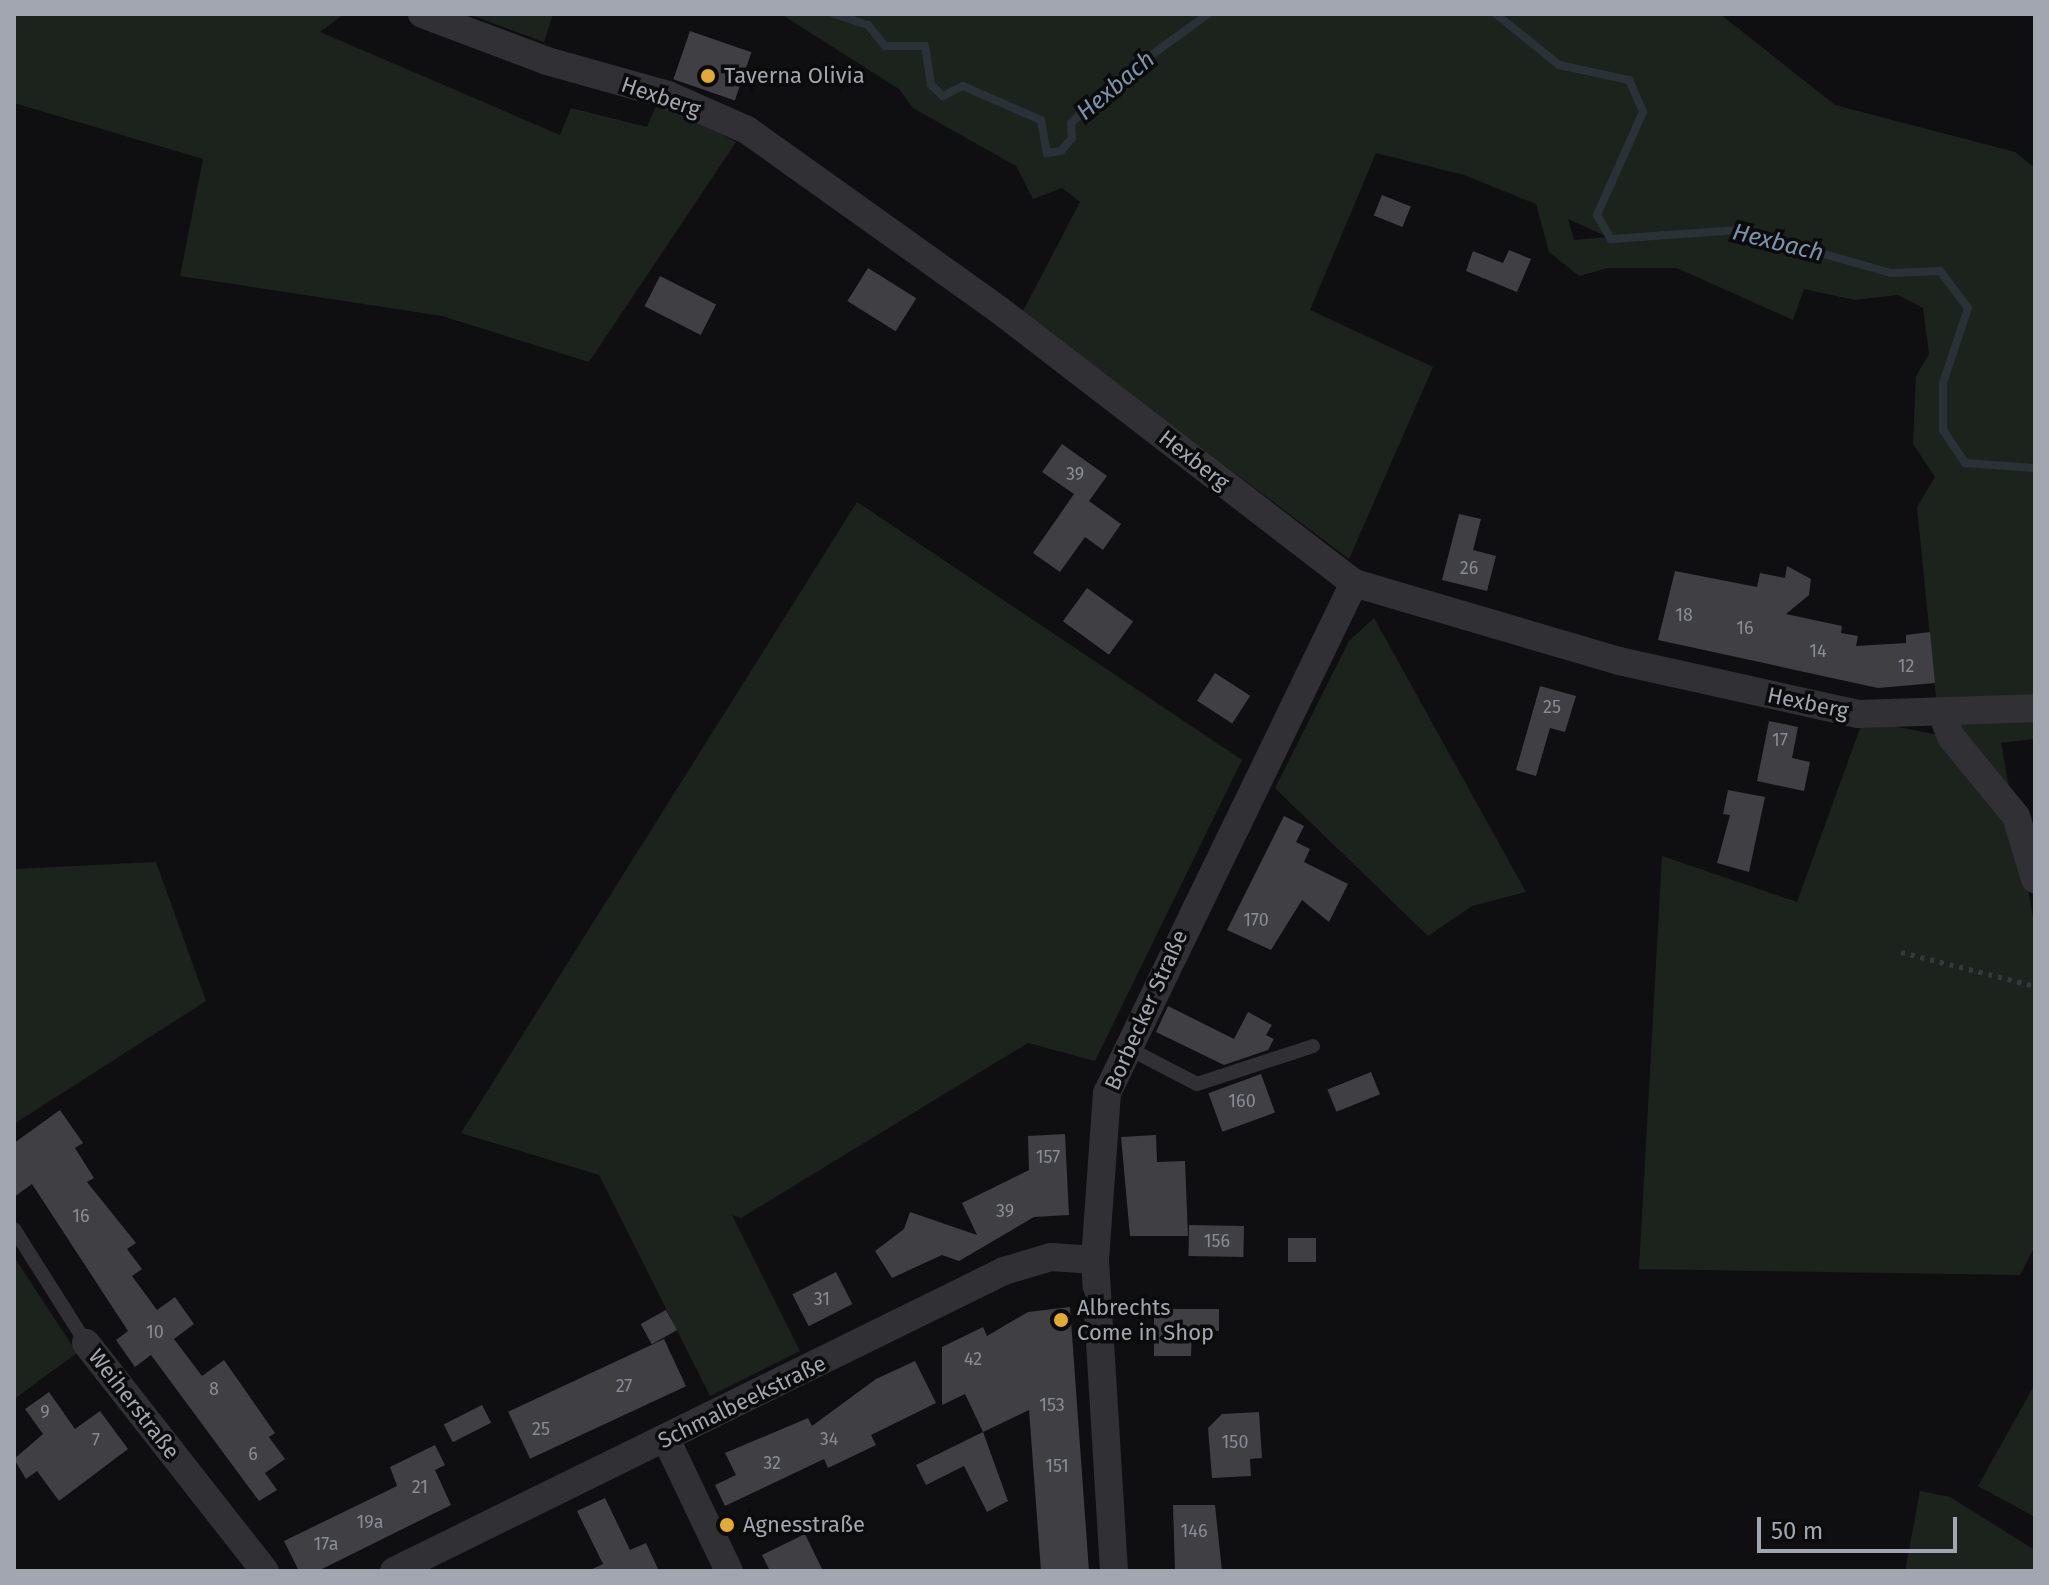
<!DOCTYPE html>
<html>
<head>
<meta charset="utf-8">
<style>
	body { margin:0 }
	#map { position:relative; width:2049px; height:1585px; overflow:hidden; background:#0f0f11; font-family:"Fira Sans",sans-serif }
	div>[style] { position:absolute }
	.green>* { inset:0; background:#1c231d }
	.stream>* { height:8px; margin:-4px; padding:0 4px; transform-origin:4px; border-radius:4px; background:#2a3238 }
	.building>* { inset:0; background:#3f3f44; transform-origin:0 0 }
	.path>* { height:5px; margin-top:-2.5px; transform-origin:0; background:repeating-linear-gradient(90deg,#37383c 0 4px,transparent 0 10px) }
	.service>* { height:14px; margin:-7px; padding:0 7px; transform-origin:7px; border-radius:7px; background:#313135 }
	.minor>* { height:28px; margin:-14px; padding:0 14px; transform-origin:14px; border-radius:14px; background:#313135 }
	.dots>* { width:22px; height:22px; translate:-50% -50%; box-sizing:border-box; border:4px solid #0b0b0c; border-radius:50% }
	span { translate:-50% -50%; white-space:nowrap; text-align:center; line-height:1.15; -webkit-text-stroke:7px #0b0b0c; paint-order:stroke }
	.number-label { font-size:18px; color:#898c95 }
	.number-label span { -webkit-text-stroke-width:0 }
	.poi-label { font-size:22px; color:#a2a6b0 }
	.left { translate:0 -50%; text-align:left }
	.street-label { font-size:22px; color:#a2a6b0 }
	.water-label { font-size:24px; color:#7a93aa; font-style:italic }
	.frame { position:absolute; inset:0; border:16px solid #a2a6b0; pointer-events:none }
	.scale { position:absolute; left:1757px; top:1517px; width:200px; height:36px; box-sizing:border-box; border:4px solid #a2a6b0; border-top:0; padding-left:10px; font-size:24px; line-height:28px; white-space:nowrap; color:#a2a6b0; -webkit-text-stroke:6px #0b0b0c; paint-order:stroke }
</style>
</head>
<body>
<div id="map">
	<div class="green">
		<div style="clip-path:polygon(14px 14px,344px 14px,320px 32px,560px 135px,571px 108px,647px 127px,658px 101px,736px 142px,589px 362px,442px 316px,180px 276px,203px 159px,14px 103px)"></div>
		<div style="clip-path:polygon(468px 14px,553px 14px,544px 42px)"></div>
		<div style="clip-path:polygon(evenodd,781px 14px,1720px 14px,1835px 105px,2015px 152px,2035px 168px,2035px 739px,2001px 743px,2035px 928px,2035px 1246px,2020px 1275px,1639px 1269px,1662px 856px,1797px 902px,1863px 720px,1948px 737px,1936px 697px,1917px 507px,1935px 477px,1913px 444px,1916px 376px,1929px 354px,1923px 308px,1898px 295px,1855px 300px,1804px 289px,1793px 320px,1677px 268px,1608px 268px,1579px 276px,1549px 252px,1536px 204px,1464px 175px,1376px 153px,1310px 310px,1433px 367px,1349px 559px,1022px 313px,1080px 202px,1062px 188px,1033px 199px,1016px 166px,913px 108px,899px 89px,781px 14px,1568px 219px,1608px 237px,1574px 240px,1568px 219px)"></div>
		<div style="clip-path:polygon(857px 502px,1242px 760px,1095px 1061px,1028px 1043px,741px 1218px,732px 1215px,800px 1351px,710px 1396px,599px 1175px,461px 1133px)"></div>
		<div style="clip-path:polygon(1374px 618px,1526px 892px,1472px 906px,1428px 936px,1275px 788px,1349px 641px)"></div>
		<div style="clip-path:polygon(156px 862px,206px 1001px,14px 1124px,14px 869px)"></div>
		<div style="clip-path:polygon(14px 1257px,77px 1353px,14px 1399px)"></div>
		<div style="clip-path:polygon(2035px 1384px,2035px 1517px,1978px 1486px)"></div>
		<div style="clip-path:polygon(1920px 1491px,1950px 1497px,2035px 1550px,2035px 1571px,1905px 1571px)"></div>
	</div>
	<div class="stream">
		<div style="left:834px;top:14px;width:36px;rotate:18deg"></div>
		<div style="left:868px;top:25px;width:27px;rotate:51deg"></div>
		<div style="left:885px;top:46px;width:40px"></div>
		<div style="left:925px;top:46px;width:39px;rotate:81deg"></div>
		<div style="left:931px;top:85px;width:16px;rotate:43deg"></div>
		<div style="left:943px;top:96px;width:22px;rotate:-27deg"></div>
		<div style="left:963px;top:86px;width:85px;rotate:23.6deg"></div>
		<div style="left:1041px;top:120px;width:34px;rotate:80deg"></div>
		<div style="left:1047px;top:153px;width:14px;rotate:-8deg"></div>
		<div style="left:1061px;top:151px;width:17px;rotate:-50deg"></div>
		<div style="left:1072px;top:138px;width:15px;rotate:-94deg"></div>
		<div style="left:1071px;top:123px;width:58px;rotate:-43.6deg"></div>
		<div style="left:1113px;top:83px;width:117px;rotate:-36deg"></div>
		<div style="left:1496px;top:14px;width:81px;rotate:39deg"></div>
		<div style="left:1559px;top:65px;width:72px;rotate:12.1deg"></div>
		<div style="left:1629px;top:80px;width:35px;rotate:66deg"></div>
		<div style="left:1643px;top:112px;width:113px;rotate:114.1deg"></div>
		<div style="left:1597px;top:215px;width:28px;rotate:60deg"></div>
		<div style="left:1611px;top:239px;width:128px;rotate:-4deg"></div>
		<div style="left:1739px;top:230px;width:158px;rotate:15.8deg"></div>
		<div style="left:1891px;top:273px;width:49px;rotate:-2.3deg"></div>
		<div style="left:1940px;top:271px;width:46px;rotate:52.9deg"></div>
		<div style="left:1968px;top:308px;width:79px;rotate:108.4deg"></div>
		<div style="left:1943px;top:383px;width:47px;rotate:90deg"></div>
		<div style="left:1943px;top:430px;width:40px;rotate:56deg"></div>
		<div style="left:1965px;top:463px;width:70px;rotate:4.1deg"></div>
	</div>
	<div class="building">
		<div style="left:690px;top:31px;width:65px;height:51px;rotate:19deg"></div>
		<div style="left:1382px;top:195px;width:31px;height:22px;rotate:22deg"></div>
		<div style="clip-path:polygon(1509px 250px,1531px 259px,1517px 292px,1466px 271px,1473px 251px,1503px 263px)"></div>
		<div style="left:868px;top:268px;width:57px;height:39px;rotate:32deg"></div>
		<div style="left:660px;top:276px;width:63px;height:34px;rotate:27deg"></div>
		<div style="clip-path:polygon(1062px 444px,1107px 476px,1089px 501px,1121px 524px,1103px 550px,1085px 537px,1060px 572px,1033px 553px,1074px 494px,1042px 472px)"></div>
		<div style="clip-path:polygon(1459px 514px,1481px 519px,1473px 550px,1496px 556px,1487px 591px,1442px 580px)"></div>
		<div style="clip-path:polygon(1787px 566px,1811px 579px,1809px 595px,1786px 614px,1842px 626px,1841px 633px,1858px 636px,1856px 646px,1906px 643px,1906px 635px,1930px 632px,1935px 683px,1878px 688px,1658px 640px,1675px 571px,1757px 587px,1760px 573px,1785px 578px)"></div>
		<div style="left:1087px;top:588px;width:57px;height:41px;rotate:36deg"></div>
		<div style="left:1215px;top:673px;width:42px;height:33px;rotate:33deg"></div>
		<div style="clip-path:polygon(1540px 686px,1576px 696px,1565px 732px,1550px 728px,1536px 776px,1516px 770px)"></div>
		<div style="clip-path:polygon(1769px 721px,1798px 727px,1792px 758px,1810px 762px,1804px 791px,1757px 781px)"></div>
		<div style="clip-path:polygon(1728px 790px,1765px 797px,1749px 872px,1717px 863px,1730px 815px,1723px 814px)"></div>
		<div style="clip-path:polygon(1284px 816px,1304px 826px,1296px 842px,1310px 849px,1304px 862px,1348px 884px,1329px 922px,1302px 900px,1271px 950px,1227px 930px)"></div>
		<div style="clip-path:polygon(1168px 1006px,1234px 1039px,1248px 1012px,1272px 1025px,1266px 1035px,1274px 1039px,1268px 1050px,1224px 1065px,1156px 1032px)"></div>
		<div style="left:1371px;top:1072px;width:24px;height:47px;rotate:68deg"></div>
		<div style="left:1261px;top:1074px;width:41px;height:56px;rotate:70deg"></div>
		<div style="clip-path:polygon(60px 1110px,83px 1143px,75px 1148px,94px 1178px,87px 1182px,136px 1243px,127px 1249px,142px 1269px,132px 1276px,157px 1310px,175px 1297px,194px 1324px,174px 1339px,202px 1376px,224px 1360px,275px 1433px,269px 1437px,285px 1459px,265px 1473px,277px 1490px,259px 1501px,151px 1355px,135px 1367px,116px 1340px,128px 1331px,32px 1184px,14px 1197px,14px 1143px)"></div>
		<div style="clip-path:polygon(1065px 1134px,1069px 1215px,1034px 1217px,959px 1261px,942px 1255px,892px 1278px,875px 1251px,904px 1229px,910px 1212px,977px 1235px,962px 1203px,1029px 1170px,1028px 1136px)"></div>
		<div style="clip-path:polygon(1156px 1135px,1157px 1162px,1185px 1161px,1188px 1236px,1130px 1236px,1121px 1137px)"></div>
		<div style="left:1189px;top:1225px;width:55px;height:31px;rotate:1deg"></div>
		<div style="left:1288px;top:1238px;width:28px;height:24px"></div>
		<div style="left:836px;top:1272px;width:36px;height:49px;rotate:63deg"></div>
		<div style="clip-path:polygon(1070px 1307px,1089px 1571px,1041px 1571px,1029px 1410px,983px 1432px,1008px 1501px,987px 1512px,964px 1466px,926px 1485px,916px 1465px,983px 1432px,965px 1394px,942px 1405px,942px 1347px,983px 1327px,987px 1336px,1028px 1312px)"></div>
		<div style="clip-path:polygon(1154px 1309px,1219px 1309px,1219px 1331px,1192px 1331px,1191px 1356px,1154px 1356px)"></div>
		<div style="left:666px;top:1310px;width:23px;height:29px;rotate:61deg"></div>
		<div style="left:664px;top:1339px;width:52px;height:172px;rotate:65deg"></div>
		<div style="clip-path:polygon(915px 1361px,936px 1403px,871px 1435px,876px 1445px,828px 1468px,824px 1459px,725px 1506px,715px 1485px,736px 1475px,725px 1453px,808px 1418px,812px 1426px,876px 1379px)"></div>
		<div style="clip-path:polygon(49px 1392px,75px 1429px,100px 1411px,128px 1449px,59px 1501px,37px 1471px,26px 1479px,14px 1459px,43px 1434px,25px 1409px)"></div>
		<div style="left:482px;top:1405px;width:20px;height:43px;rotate:63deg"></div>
		<div style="clip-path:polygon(1259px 1412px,1262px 1458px,1250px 1459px,1251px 1476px,1212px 1478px,1208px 1428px,1222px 1414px)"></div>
		<div style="clip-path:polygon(435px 1445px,445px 1465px,435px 1470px,451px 1505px,318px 1571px,299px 1571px,284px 1541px,397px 1486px,390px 1467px)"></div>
		<div style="clip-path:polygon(605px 1498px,630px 1550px,646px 1543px,659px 1571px,588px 1571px,603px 1564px,577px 1511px)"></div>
		<div style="clip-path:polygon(1173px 1505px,1215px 1505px,1222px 1571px,1175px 1571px)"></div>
		<div style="clip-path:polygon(805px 1534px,823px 1571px,770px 1571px,762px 1555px)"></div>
	</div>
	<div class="path">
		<div style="left:1901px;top:952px;width:138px;rotate:14.2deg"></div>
	</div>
	<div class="service">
		<div style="left:1126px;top:1047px;width:80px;rotate:27.5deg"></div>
		<div style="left:1197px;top:1084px;width:122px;rotate:-18.1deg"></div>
		<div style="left:14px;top:1229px;width:135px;rotate:57.7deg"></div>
	</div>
	<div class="minor">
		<div style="left:422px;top:14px;width:134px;rotate:20.6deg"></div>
		<div style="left:547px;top:61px;width:126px;rotate:15.7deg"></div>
		<div style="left:668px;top:95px;width:86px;rotate:23.9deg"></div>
		<div style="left:747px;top:130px;width:308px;rotate:35.5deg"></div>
		<div style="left:998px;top:309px;width:449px;rotate:37.6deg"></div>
		<div style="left:1354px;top:583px;width:276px;rotate:16.4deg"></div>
		<div style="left:1619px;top:661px;width:245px;rotate:12.5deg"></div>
		<div style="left:1858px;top:714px;width:177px;rotate:-1.9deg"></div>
		<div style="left:1943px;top:716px;width:22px;rotate:69deg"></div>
		<div style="left:1951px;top:737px;width:102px;rotate:50.6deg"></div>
		<div style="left:2016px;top:816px;width:66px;rotate:73.2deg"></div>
		<div style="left:86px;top:1343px;width:290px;rotate:51.9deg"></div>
		<div style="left:666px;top:1439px;width:146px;rotate:64.5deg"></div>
		<div style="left:394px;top:1571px;width:680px;rotate:-26.19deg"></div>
		<div style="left:1004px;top:1271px;width:49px;rotate:-16.6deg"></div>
		<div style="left:1051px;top:1257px;width:44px;rotate:3.9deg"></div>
		<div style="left:1114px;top:1571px;width:312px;rotate:-93.5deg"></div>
		<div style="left:1095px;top:1260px;width:167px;rotate:-85.9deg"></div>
		<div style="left:1107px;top:1093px;width:567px;rotate:-64.16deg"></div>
	</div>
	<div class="dots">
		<div style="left:708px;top:76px;background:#e3ab35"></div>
		<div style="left:1061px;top:1320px;background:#e3ab35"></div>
		<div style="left:727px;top:1525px;background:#e3ab35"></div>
	</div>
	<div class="number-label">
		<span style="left:1075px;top:474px">39</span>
		<span style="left:1469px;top:568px">26</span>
		<span style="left:1684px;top:615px">18</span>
		<span style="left:1745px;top:628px">16</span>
		<span style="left:1818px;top:651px">14</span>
		<span style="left:1906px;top:666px">12</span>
		<span style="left:1552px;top:707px">25</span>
		<span style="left:1780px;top:740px">17</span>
		<span style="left:1256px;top:920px">170</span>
		<span style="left:1242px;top:1101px">160</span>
		<span style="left:1048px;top:1157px">157</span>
		<span style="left:1005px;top:1211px">39</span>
		<span style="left:81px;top:1216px">16</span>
		<span style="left:1217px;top:1241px">156</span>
		<span style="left:822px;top:1299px">31</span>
		<span style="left:155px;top:1332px">10</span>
		<span style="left:973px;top:1359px">42</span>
		<span style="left:624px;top:1386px">27</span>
		<span style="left:214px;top:1389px">8</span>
		<span style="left:1052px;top:1405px">153</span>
		<span style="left:45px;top:1412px">9</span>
		<span style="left:541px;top:1429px">25</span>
		<span style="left:829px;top:1439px">34</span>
		<span style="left:96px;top:1440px">7</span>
		<span style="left:1235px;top:1442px">150</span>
		<span style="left:253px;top:1454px">6</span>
		<span style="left:772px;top:1463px">32</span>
		<span style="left:1057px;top:1466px">151</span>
		<span style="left:420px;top:1487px">21</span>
		<span style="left:370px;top:1522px">19a</span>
		<span style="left:1194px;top:1531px">146</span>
		<span style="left:326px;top:1544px">17a</span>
	</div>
	<div class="poi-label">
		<span class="left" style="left:724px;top:76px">Taverna Olivia</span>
		<span class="left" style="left:1077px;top:1320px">Albrechts<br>Come in Shop</span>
		<span class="left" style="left:743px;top:1525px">Agnesstraße</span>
	</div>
	<div class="street-label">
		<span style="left:661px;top:97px;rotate:19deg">Hexberg</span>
		<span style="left:1194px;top:460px;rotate:38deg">Hexberg</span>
		<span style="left:1808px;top:703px;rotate:12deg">Hexberg</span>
		<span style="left:1146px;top:1010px;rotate:-66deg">Borbecker Straße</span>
		<span style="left:742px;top:1402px;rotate:-26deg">Schmalbeekstraße</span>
		<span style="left:134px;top:1404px;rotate:52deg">Weiherstraße</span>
	</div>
	<div class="water-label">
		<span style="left:1116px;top:86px;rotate:-40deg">Hexbach</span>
		<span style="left:1778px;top:243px;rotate:14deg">Hexbach</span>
	</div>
	<div class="frame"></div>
	<div class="scale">50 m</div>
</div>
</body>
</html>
